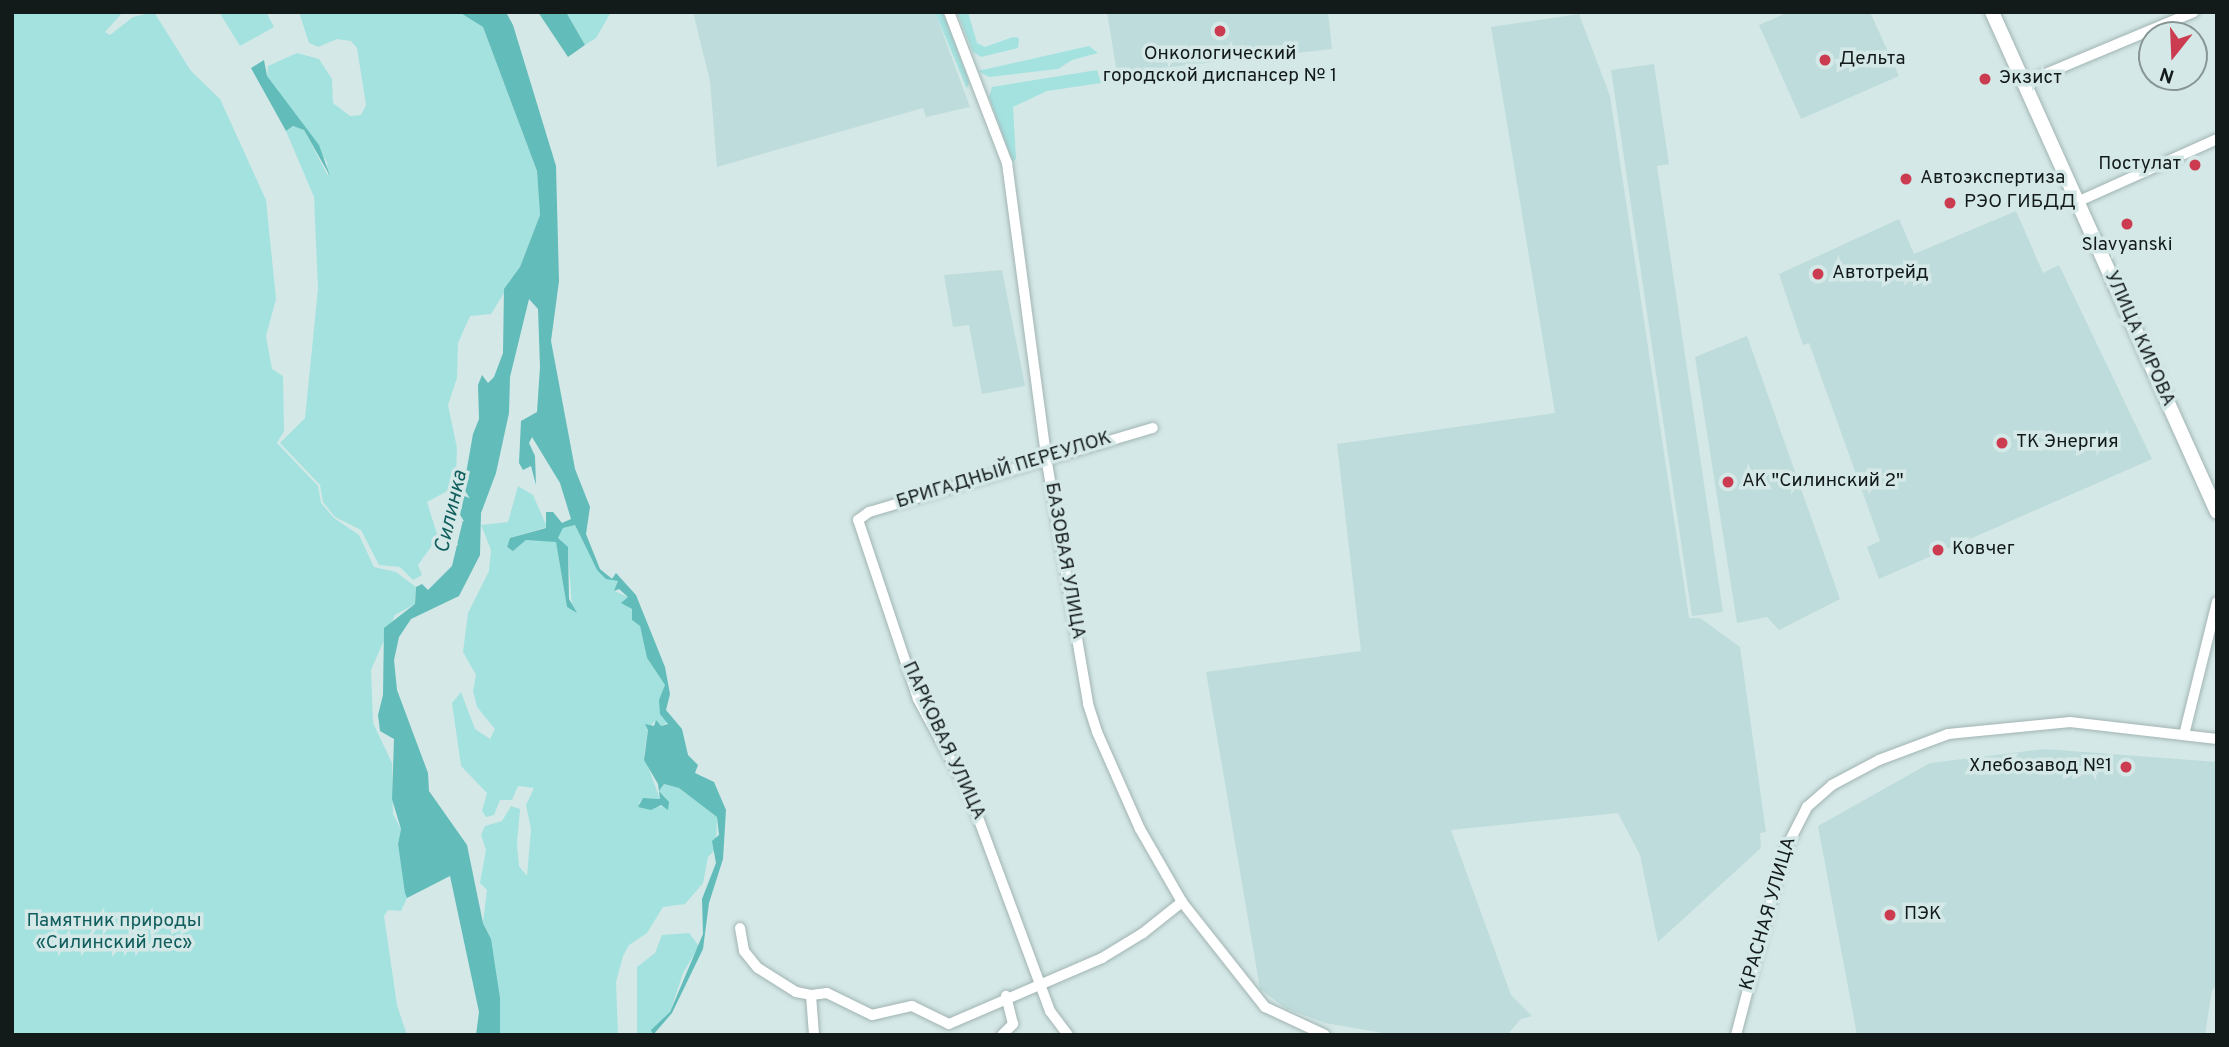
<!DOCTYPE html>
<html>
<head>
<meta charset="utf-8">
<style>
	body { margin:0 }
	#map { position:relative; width:2229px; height:1047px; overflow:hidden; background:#d4e8e7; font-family:Overpass,sans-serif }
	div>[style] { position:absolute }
	.built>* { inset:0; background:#bedcdb }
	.green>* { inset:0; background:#a4e2e0 }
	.water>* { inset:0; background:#62bcba }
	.roads { filter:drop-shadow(0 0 2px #a1b4b3) drop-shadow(0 0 2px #a1b4b3) }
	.minor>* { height:10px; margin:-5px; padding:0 5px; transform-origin:5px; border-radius:5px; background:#fff }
	.secondary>* { height:14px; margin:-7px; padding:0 7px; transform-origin:7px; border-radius:7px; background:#fff }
	.dots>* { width:19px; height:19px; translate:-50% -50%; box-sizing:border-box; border:4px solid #d4e8e7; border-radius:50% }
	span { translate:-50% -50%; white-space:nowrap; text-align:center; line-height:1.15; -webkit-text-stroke:7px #d4e8e7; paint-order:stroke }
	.poi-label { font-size:19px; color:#131a1a }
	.left { translate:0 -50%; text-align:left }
	.right { translate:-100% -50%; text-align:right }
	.street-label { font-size:19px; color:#131a1a }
	.park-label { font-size:19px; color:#105d5d }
	.water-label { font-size:21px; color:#105e5d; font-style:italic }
	.frame { position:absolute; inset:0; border:14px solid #131a1a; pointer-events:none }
	.north { position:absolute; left:2138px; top:21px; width:70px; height:70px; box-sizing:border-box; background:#d4e8e7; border:2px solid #879695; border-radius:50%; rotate:198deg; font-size:19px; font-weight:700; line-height:28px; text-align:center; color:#131a1a }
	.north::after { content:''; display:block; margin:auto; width:24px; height:32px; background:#cc3c51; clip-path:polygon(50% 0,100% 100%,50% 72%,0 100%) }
</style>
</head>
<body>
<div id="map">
	<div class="built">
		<div style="clip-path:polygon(693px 12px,935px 12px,970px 107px,926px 117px,923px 108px,717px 167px,710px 81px)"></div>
		<div style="clip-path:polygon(1107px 12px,1328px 12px,1332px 49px,1117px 73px)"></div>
		<div style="clip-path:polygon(1789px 12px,1870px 12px,1899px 76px,1801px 119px,1759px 25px)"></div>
		<div style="clip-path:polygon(1579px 14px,1610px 96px,1689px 618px,1700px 618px,1740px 647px,1766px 832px,1760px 833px,1761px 848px,1658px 942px,1640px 855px,1618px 813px,1451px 830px,1511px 995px,1532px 1016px,1521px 1019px,1507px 1035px,1394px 1035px,1325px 1023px,1285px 1008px,1260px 989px,1206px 672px,1361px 651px,1337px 444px,1555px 413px,1491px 27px)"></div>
		<div style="clip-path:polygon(1654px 64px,1669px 164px,1657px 166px,1723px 612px,1692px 616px,1611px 70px)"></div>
		<div style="clip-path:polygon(2016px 211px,2043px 273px,2059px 265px,2152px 459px,1879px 579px,1867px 547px,1880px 541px,1809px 343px,1803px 345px,1779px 274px,1899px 219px,1914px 254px)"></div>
		<div style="clip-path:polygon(1002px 270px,1025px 386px,982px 394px,969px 325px,953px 327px,944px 275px)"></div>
		<div style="clip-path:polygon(1747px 336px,1840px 599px,1779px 630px,1767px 617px,1737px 623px,1695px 357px)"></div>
		<div style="clip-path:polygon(2045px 749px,2217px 762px,2217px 985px,2212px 990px,2205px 1035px,1857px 1035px,1818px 826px,1930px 763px)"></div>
	</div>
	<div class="green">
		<div style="clip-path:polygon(12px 12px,123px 12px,105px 32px,110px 35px,133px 17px,154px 12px,191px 71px,220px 99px,266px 200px,276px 299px,266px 336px,272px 369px,283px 376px,284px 431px,277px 443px,318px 486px,321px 503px,334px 518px,359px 535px,374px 567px,396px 572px,416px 587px,415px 604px,395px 615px,371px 670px,373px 723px,392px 763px,393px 814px,401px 829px,398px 844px,407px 898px,401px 911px,388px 910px,384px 916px,397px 1005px,407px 1035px,12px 1035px)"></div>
		<div style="clip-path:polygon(219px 12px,266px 12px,274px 27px,240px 46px)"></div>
		<div style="clip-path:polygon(299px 12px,459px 12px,483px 27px,537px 171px,540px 215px,520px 267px,491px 314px,470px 316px,458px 343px,457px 378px,448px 405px,457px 448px,456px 472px,451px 489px,427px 502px,438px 537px,418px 565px,422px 575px,413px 580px,400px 567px,379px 565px,361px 530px,335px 517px,323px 502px,320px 485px,280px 443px,305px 418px,318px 289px,314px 197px,286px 131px,293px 126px,304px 130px,328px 176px,327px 162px,267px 76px,268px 66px,297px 53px,319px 59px,332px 79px,333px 103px,350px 116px,361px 115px,366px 105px,357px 48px,351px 41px,337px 39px,318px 47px,309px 43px)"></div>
		<div style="clip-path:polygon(566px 12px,611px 12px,596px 38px,585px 45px)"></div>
		<div style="clip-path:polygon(935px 12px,943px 12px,969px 82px,967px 89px)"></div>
		<div style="clip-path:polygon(957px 12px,968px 12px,977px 43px,985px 47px,1013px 37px,1019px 38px,1018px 48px,981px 57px,973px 52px)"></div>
		<div style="clip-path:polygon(1089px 46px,1098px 53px,1072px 60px,1058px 69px,989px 77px,978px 71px)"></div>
		<div style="clip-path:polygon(1097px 70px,1101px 83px,1047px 91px,1013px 107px,1016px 158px,1013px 163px,989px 97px,992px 87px)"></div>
		<div style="clip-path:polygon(518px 486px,533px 495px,547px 527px,510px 538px,507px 548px,514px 550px,526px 540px,556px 541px,567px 607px,572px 607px,568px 550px,558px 538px,563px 528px,575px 525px,597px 570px,618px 581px,615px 591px,628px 597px,622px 603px,632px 609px,632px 620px,640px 626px,647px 658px,665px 685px,660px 711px,669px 722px,661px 726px,655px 721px,648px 729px,644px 756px,660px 799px,646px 798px,638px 803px,664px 807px,666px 798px,659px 791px,664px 784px,679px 788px,717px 817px,716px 849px,708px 857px,703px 883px,685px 904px,663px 907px,647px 933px,629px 945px,623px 956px,616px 982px,618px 1035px,500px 1035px,489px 935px,483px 922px,487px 890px,480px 883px,486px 850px,481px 835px,485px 826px,502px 821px,511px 806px,520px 809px,517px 844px,519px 866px,527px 876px,531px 829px,526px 805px,534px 788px,518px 786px,512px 800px,500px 800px,494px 815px,486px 817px,482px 811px,487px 793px,461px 766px,452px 703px,461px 692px,475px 729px,490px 739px,495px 729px,477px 707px,473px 691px,476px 675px,463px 652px,468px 613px,489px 571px,491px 550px,481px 525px,508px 522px)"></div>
		<div style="clip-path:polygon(689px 933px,699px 946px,683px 973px,670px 1012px,649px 1035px,637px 1035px,637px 967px,655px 953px,662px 935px)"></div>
	</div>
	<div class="water">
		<div style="clip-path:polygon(459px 12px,506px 12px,513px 25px,556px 166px,559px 281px,551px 341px,575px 469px,590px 507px,586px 534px,600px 569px,612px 579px,616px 573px,636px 595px,665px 667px,670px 694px,666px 710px,682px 729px,688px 755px,698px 765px,695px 773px,714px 782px,726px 810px,723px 859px,709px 903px,703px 949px,672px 1013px,653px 1035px,651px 1030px,670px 1012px,703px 934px,702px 899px,716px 863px,712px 841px,719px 835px,717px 817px,679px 788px,664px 784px,659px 791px,669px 802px,668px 810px,661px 805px,651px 810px,638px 807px,643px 798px,660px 799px,658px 784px,644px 760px,648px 730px,645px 724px,654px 726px,656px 720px,661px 726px,668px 724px,660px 714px,659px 700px,665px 685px,647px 658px,640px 626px,632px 620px,632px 609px,621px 603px,628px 597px,619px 589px,614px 591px,618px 581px,606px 579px,597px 570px,575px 525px,563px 528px,558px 538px,568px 547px,569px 599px,577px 613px,567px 607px,556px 542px,526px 540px,513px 551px,507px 547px,510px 538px,546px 528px,546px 512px,553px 512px,562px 523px,571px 519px,560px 483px,532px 437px,529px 443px,535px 456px,536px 485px,531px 466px,523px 470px,519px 463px,521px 421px,537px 412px,540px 367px,538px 309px,529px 299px,510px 377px,509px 413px,496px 473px,481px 513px,480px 555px,459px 596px,411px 619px,399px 637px,394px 660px,397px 690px,428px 773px,429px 791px,467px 845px,483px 923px,491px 939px,500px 998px,500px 1035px,476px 1035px,479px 1012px,450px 876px,407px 898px,405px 893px,398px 844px,401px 829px,392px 799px,394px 739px,380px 731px,378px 715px,383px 695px,384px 628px,415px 604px,416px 587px,422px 584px,428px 590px,452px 566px,463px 520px,459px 513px,473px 434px,479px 419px,478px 385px,482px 375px,488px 383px,494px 377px,503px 353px,504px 289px,520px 267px,540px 215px,537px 171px,483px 27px)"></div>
		<div style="clip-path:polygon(538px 12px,566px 12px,585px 45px,568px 57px)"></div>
		<div style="clip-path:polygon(264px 60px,267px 76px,319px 145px,330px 176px,304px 130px,293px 126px,286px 131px,251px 68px)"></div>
	</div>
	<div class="roads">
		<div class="minor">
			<div style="left:949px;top:12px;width:162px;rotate:69deg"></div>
			<div style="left:1007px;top:163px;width:297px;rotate:82.4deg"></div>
			<div style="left:1046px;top:457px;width:251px;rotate:80.3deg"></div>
			<div style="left:1088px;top:704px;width:29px;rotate:72deg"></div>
			<div style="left:1097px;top:732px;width:106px;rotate:66.1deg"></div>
			<div style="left:1140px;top:829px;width:84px;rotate:60.1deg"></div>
			<div style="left:1182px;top:902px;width:134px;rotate:51.7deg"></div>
			<div style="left:1265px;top:1007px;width:66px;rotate:25deg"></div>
			<div style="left:2024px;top:83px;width:184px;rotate:-22.7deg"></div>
			<div style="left:2077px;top:202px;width:154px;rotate:-24.2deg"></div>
			<div style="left:2184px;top:735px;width:137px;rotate:-76.1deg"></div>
			<div style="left:740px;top:928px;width:23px;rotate:80deg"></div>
			<div style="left:744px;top:951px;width:22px;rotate:51deg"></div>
			<div style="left:758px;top:968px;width:45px;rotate:32.3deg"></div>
			<div style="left:796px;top:992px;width:15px;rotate:11deg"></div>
			<div style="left:811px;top:995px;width:40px;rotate:85.7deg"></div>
			<div style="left:811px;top:995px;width:16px;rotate:-7deg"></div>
			<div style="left:827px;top:993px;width:50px;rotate:26.1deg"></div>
			<div style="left:872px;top:1015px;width:41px;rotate:-12.7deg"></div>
			<div style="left:912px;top:1006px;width:41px;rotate:25.9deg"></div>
			<div style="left:949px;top:1024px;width:167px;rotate:-23.3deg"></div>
			<div style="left:1102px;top:958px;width:48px;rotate:-31.4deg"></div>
			<div style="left:1143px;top:933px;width:50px;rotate:-38.5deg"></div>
			<div style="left:1002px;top:1035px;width:16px;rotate:-45deg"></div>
			<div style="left:1013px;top:1024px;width:29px;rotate:-104deg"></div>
			<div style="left:1068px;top:1035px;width:30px;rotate:-127deg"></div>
			<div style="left:1050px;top:1011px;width:233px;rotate:-110.4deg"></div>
			<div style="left:969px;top:793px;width:107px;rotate:-118.5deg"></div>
			<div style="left:918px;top:699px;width:189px;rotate:-108.5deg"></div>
			<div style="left:858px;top:520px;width:14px;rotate:-36deg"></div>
			<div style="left:869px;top:512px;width:296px;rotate:-16.5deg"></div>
			<div style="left:1736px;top:1035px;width:189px;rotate:-75.3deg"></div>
			<div style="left:1784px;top:852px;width:51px;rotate:-62.9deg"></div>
			<div style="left:1807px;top:807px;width:33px;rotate:-41deg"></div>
			<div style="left:1832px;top:785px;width:53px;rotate:-28deg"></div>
			<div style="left:1879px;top:760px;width:74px;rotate:-20.6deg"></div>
			<div style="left:1948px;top:734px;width:123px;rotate:-5.6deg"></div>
			<div style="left:2070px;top:722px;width:148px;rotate:6.6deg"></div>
		</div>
		<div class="secondary">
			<div style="left:1992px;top:12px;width:548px;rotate:65.77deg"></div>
		</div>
	</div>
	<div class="dots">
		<div style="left:1220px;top:31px;background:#cc3c51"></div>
		<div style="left:1825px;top:60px;background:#cc3c51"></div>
		<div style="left:1985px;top:79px;background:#cc3c51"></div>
		<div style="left:2195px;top:165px;background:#cc3c51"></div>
		<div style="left:1906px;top:179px;background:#cc3c51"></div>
		<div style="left:1950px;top:203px;background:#cc3c51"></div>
		<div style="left:2127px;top:224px;background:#cc3c51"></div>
		<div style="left:1818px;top:274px;background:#cc3c51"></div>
		<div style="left:2002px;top:443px;background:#cc3c51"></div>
		<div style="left:1728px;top:482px;background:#cc3c51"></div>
		<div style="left:1938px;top:550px;background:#cc3c51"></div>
		<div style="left:2126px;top:767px;background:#cc3c51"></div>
		<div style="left:1890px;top:915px;background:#cc3c51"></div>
	</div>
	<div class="poi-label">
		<span style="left:1220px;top:66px">Онкологический<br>городской диспансер № 1</span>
		<span class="left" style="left:1839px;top:60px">Дельта</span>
		<span class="left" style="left:1999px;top:79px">Экзист</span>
		<span class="right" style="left:2181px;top:165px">Постулат</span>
		<span class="left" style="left:1920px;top:179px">Автоэкспертиза</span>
		<span class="left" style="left:1964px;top:203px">РЭО ГИБДД</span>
		<span style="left:2127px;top:246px">Slavyanski</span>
		<span class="left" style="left:1832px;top:274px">Автотрейд</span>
		<span class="left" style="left:2016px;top:443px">ТК Энергия</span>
		<span class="left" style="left:1742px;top:482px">АК "Силинский 2"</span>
		<span class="left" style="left:1952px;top:550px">Ковчег</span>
		<span class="right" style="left:2112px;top:767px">Хлебозавод №1</span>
		<span class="left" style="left:1904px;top:915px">ПЭК</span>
	</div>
	<div class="street-label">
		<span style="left:2139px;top:339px;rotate:66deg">УЛИЦА КИРОВА</span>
		<span style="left:1004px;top:471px;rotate:-17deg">БРИГАДНЫЙ ПЕРЕУЛОК</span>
		<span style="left:1064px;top:561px;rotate:80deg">БАЗОВАЯ УЛИЦА</span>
		<span style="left:943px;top:741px;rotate:65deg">ПАРКОВАЯ УЛИЦА</span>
		<span style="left:1769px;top:914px;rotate:-74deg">КРАСНАЯ УЛИЦА</span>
	</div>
	<div class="park-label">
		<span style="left:114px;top:933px">Памятник природы<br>«Силинский лес»</span>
	</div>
	<div class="water-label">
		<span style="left:452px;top:512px;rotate:-77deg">Силинка</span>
	</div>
	<div class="frame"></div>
	<div class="north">N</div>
</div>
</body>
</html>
